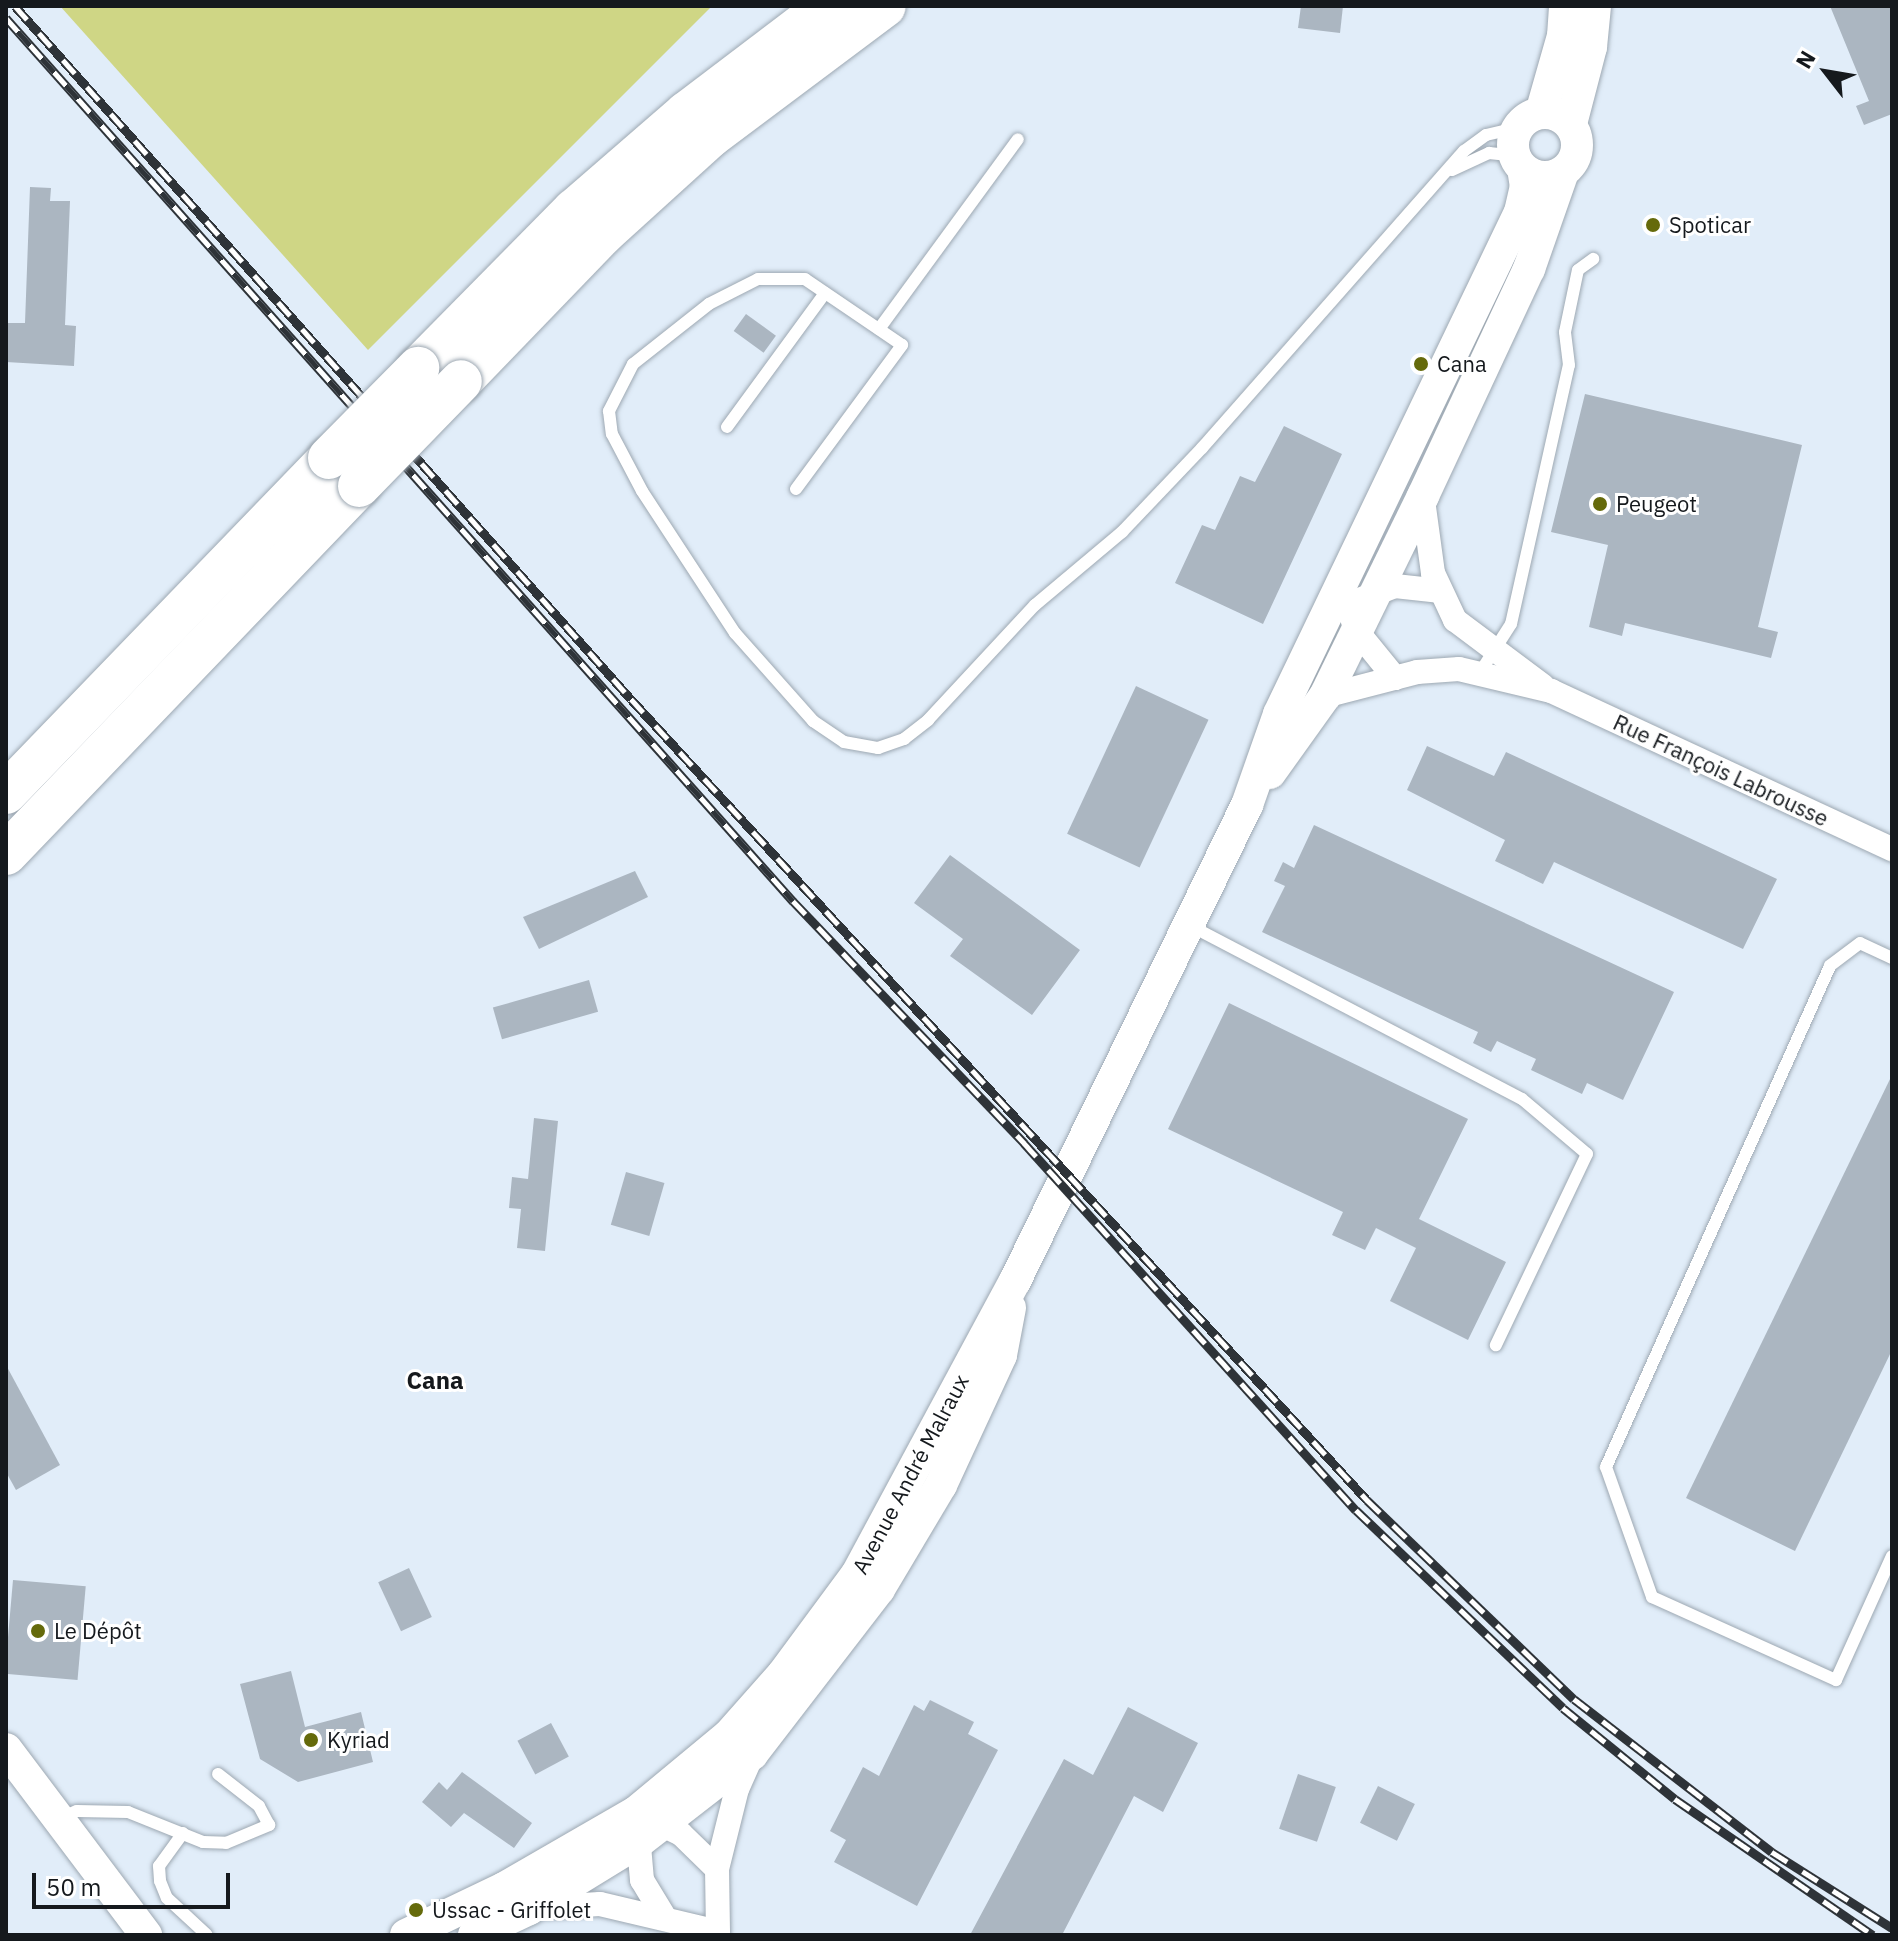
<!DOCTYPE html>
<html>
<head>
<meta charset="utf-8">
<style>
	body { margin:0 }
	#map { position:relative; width:1898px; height:1941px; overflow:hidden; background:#e1edf9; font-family:"IBM Plex Sans",sans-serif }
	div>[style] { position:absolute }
	.green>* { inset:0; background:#cfd685 }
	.building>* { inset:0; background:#abb6c1; transform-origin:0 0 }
	.roads { filter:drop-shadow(0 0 2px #9da8b2) drop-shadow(0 0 2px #9da8b2) }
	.lane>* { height:12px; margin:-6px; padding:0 6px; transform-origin:6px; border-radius:6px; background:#fff }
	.street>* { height:24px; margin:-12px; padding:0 12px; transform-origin:12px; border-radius:12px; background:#fff }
	.secondary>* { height:32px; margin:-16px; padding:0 16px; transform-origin:16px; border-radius:16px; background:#fff }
	.secondary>.ring { margin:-16px; padding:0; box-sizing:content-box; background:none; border:32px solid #fff; border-radius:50% }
	.highway>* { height:42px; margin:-21px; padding:0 21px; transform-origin:21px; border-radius:21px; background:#fff }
	.rail>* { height:9px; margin-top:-4.5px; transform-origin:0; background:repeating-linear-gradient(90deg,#fff 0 18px,#2e3338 0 36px); box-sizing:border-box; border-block:2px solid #2e3338 }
	.bridges { filter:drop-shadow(0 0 2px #9da8b2) drop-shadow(0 0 2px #9da8b2) }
	.highway-bridge>* { height:42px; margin:-21px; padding:0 21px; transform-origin:21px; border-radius:21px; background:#fff }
	.dots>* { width:22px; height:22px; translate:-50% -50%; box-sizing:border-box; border:4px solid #fff; border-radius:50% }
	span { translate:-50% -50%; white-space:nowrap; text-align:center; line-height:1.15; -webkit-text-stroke:6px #fff; paint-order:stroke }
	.poi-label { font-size:22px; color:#15191d }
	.left { translate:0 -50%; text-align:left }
	.street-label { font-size:22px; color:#15191d }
	.neighbourhood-label { font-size:24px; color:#15191d; font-weight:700 }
	.frame { position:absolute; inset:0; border:8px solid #15191d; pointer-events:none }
	.north { position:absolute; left:1786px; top:32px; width:80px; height:80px; -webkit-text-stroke:6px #fff; paint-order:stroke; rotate:301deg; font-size:22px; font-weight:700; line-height:32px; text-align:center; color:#15191d }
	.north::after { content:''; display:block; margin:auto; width:28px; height:36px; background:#15191d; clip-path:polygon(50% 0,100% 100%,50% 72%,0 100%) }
	.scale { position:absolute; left:32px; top:1873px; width:198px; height:36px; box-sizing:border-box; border:4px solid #15191d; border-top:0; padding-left:10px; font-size:24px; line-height:28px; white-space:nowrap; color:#15191d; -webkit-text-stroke:6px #fff; paint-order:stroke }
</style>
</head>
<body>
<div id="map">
	<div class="green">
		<div style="clip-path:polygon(60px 6px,712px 6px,368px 350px)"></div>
	</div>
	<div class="building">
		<div style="clip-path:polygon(1301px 6px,1343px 6px,1340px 33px,1298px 28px)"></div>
		<div style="clip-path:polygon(1830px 6px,1892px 6px,1892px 114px,1864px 125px,1856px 106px,1869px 101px)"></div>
		<div style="clip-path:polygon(30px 187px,51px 188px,50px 201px,70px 201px,65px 325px,76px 326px,74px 366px,6px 362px,6px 323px,25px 323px)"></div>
		<div style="left:746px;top:314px;width:37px;height:21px;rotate:36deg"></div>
		<div style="clip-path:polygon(1585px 394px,1802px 445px,1758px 627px,1778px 632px,1771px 658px,1625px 623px,1622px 636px,1589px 627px,1608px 545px,1551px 532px)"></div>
		<div style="clip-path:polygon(1284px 426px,1342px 454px,1263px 624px,1175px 583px,1202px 525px,1215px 530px,1240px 476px,1255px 482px)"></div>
		<div style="left:1136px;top:686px;width:80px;height:163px;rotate:25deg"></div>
		<div style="clip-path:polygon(1427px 746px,1494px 776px,1506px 752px,1777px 879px,1743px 949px,1554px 862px,1543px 884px,1495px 861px,1505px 840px,1407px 790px)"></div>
		<div style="clip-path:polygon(1314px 825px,1674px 992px,1623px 1100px,1587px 1083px,1582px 1094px,1531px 1070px,1536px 1059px,1497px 1041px,1491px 1052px,1473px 1043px,1478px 1032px,1262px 932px,1285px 886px,1274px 881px,1283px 862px,1294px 868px)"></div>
		<div style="clip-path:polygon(950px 855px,1080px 950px,1032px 1015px,950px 956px,963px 939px,914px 903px)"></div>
		<div style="clip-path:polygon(635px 871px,648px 897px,539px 949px,523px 917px)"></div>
		<div style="left:589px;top:980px;width:33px;height:100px;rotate:74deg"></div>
		<div style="clip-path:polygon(1229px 1003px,1468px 1119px,1419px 1219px,1506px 1262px,1468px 1340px,1390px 1301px,1416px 1248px,1376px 1228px,1365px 1250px,1332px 1235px,1343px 1212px,1168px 1129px)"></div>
		<div style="clip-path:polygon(1892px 1075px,1892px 1350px,1795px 1551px,1686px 1498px)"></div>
		<div style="clip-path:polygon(534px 1118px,558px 1121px,545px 1251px,517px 1248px,521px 1209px,509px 1208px,512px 1177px,528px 1179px)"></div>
		<div style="left:626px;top:1172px;width:40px;height:55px;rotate:16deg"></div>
		<div style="clip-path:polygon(6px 1365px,60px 1465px,16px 1490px,6px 1472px)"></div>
		<div style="left:409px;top:1568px;width:54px;height:34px;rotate:65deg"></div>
		<div style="left:13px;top:1580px;width:73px;height:94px;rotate:5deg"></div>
		<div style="clip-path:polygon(291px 1671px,305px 1727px,361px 1712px,373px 1762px,298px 1782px,260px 1759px,240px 1684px)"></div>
		<div style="clip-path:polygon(930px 1700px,974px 1722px,968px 1734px,998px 1750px,917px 1906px,834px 1862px,846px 1840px,830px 1831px,863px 1767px,879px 1776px,914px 1705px,924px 1711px)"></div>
		<div style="clip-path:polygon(1128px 1707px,1198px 1743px,1163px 1812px,1134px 1796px,1062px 1935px,970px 1935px,1064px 1759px,1093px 1775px)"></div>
		<div style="left:551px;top:1723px;width:38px;height:38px;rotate:62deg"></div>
		<div style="clip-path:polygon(462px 1772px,532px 1823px,514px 1848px,464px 1813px,451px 1827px,422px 1802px,439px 1782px,447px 1790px)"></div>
		<div style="left:1298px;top:1774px;width:40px;height:58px;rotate:19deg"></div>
		<div style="left:1378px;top:1786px;width:41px;height:41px;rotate:26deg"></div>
	</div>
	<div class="roads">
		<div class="lane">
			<div style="left:1452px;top:170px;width:41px;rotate:-24.7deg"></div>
			<div style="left:1489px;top:153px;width:27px;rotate:6deg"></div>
			<div style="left:879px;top:329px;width:235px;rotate:-53.8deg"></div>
			<div style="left:727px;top:427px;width:166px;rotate:-53.8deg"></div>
			<div style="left:796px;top:489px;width:179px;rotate:-53.6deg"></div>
			<div style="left:902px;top:345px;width:117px;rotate:-145.8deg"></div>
			<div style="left:805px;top:279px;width:47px;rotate:180deg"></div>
			<div style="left:758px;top:279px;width:55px;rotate:153deg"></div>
			<div style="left:709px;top:304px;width:97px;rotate:141.7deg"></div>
			<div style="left:633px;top:364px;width:53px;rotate:117.1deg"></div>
			<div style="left:609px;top:411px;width:23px;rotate:83deg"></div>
			<div style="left:612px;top:434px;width:64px;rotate:62.2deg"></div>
			<div style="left:642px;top:491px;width:170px;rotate:56.8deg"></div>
			<div style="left:735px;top:633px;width:118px;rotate:48.4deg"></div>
			<div style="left:813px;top:721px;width:37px;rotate:34deg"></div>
			<div style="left:844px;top:742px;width:35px;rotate:10deg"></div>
			<div style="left:878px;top:748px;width:28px;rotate:-19deg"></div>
			<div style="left:904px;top:739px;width:31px;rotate:-38deg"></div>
			<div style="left:928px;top:720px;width:157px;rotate:-47.1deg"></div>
			<div style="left:1035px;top:605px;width:114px;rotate:-40deg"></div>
			<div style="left:1122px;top:532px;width:116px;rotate:-46.4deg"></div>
			<div style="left:1202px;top:448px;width:396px;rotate:-48.6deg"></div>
			<div style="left:1464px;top:151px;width:27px;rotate:-36deg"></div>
			<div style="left:1486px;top:135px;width:36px;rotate:-13deg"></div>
			<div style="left:1479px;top:674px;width:59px;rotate:-57.4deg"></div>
			<div style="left:1511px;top:624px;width:265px;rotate:-77.4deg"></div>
			<div style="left:1569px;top:365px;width:33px;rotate:-97deg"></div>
			<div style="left:1565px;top:332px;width:63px;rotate:-78.2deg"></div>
			<div style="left:1578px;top:270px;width:19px;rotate:-36deg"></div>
			<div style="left:1191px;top:926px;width:373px;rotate:27.6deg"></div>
			<div style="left:1522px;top:1099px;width:85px;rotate:40.2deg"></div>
			<div style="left:1587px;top:1154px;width:212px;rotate:115.5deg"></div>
			<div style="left:1892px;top:958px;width:35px;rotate:-155deg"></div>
			<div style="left:1860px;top:943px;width:38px;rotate:143deg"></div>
			<div style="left:1830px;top:966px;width:549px;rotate:114.09deg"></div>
			<div style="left:1606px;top:1467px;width:138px;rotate:70.5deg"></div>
			<div style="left:1652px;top:1597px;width:202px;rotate:24.3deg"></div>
			<div style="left:1836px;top:1680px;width:136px;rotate:-65.7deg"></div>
			<div style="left:61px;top:1818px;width:17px;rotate:-24deg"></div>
			<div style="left:77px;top:1811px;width:51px;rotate:1.1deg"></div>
			<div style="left:128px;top:1812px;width:81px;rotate:21.8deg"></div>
			<div style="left:203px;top:1842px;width:23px;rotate:2deg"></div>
			<div style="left:226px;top:1843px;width:47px;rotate:-22.7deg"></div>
			<div style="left:269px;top:1825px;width:21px;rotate:-118deg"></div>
			<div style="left:259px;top:1806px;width:52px;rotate:-142deg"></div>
			<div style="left:183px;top:1833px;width:41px;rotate:126deg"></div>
			<div style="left:159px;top:1866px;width:15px;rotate:86deg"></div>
			<div style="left:160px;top:1881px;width:18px;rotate:68deg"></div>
			<div style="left:167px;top:1898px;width:54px;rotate:42.8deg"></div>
		</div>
		<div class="street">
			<div style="left:1423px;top:500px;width:74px;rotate:82.2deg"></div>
			<div style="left:1433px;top:573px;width:52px;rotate:64.9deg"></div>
			<div style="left:1455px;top:620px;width:109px;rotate:36.8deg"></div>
			<div style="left:1349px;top:604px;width:49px;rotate:-21.4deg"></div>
			<div style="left:1395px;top:586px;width:46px;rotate:6.2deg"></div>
			<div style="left:1352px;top:618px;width:13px;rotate:72deg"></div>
			<div style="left:1356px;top:630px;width:62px;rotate:50.9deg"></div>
			<div style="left:1325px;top:696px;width:95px;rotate:-14.6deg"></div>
			<div style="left:1417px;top:672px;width:42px;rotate:-4.1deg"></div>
			<div style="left:1459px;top:669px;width:95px;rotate:13.4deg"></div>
			<div style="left:1551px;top:691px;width:376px;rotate:24.9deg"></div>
			<div style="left:531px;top:1908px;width:69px;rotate:-3.3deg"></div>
			<div style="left:600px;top:1904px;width:121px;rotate:13.3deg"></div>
			<div style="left:718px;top:1932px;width:63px;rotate:-90.9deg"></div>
			<div style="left:717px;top:1869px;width:82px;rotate:-76deg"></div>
			<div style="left:737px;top:1789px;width:35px;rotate:-66deg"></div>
			<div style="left:665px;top:1918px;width:44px;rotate:-121.2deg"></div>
			<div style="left:642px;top:1880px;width:68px;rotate:-95deg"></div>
			<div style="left:636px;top:1812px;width:50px;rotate:26.1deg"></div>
			<div style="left:681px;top:1834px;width:50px;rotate:44.2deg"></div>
		</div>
		<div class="secondary">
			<div style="left:1541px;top:113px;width:80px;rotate:-74.1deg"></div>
			<div style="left:1563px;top:36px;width:30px;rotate:-86deg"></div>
			<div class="ring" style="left:1513px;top:113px;width:32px;height:32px"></div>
			<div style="left:1571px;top:124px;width:80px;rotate:-75.4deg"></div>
			<div style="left:1591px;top:47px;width:41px;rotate:-84.4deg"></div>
			<div style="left:1270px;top:773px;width:95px;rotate:-54.5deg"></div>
			<div style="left:1325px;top:696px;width:223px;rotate:-63.9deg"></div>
			<div style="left:1423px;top:496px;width:251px;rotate:-65deg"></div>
			<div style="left:1529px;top:269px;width:100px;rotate:-70.7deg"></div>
			<div style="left:6px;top:1749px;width:233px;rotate:53deg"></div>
			<div style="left:406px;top:1935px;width:109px;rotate:-25.6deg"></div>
			<div style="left:504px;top:1888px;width:152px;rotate:-29.9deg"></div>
			<div style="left:636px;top:1812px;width:119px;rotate:-39.6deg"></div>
			<div style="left:728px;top:1736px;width:83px;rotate:-48.4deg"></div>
			<div style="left:783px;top:1674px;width:124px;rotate:-53.5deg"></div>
			<div style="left:857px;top:1574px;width:333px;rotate:-61.7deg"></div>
			<div style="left:1015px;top:1281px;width:530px;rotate:-64.02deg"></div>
			<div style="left:1247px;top:805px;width:96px;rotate:-70.6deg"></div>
			<div style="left:1279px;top:714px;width:557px;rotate:-64.36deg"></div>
			<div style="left:1520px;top:212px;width:26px;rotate:-77deg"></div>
			<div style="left:1526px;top:187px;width:18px;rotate:-99deg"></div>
			<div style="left:474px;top:1935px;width:61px;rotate:-25.3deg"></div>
			<div style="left:529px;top:1909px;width:130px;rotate:-31.5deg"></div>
			<div style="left:640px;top:1841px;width:142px;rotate:-37.8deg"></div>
			<div style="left:752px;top:1754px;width:208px;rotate:-52.4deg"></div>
			<div style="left:879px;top:1589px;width:121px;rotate:-59.2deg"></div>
			<div style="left:941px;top:1485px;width:143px;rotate:-65.2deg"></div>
			<div style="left:1001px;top:1355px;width:48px;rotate:-79.2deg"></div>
		</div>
		<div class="highway">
			<div style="left:418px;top:368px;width:222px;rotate:-45.4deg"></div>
			<div style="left:574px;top:210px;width:148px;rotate:-40.9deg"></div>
			<div style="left:686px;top:113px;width:177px;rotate:-37.2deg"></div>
			<div style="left:461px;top:381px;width:206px;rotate:-46deg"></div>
			<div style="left:604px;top:233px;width:144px;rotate:-42.2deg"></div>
			<div style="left:711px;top:136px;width:217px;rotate:-36.8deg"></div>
			<div style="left:6px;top:793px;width:465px;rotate:-46deg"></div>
			<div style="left:6px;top:854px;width:510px;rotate:-46.19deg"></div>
		</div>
	</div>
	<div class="rail">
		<div style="left:15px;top:6px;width:927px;rotate:48.37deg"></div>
		<div style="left:631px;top:699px;width:1088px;rotate:47.42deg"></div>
		<div style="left:1367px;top:1500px;width:287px;rotate:43.9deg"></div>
		<div style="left:1574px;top:1699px;width:250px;rotate:37.7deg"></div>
		<div style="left:1772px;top:1852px;width:142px;rotate:32.3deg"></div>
		<div style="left:6px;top:18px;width:1183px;rotate:48.29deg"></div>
		<div style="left:793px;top:901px;width:335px;rotate:46.3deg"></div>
		<div style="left:1024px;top:1143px;width:495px;rotate:47.9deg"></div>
		<div style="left:1356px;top:1510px;width:286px;rotate:43.7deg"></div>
		<div style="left:1563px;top:1708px;width:144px;rotate:39.1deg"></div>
		<div style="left:1675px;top:1799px;width:240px;rotate:34.5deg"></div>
	</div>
	<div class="bridges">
		<div class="highway-bridge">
			<div style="left:329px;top:458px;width:127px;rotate:-45.3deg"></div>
			<div style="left:359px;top:486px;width:146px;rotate:-45.8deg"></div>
		</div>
	</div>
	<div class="dots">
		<div style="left:1653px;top:225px;background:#656a0b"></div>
		<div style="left:1421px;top:364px;background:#656a0b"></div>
		<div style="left:1600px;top:504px;background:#656a0b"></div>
		<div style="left:38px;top:1631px;background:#656a0b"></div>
		<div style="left:311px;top:1740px;background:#656a0b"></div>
		<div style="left:416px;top:1910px;background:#656a0b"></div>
	</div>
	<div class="poi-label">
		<span class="left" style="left:1669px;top:225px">Spoticar</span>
		<span class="left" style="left:1437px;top:364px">Cana</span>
		<span class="left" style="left:1616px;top:504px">Peugeot</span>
		<span class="left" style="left:54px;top:1631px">Le Dépôt</span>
		<span class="left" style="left:327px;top:1740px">Kyriad</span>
		<span class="left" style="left:432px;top:1910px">Ussac - Griffolet</span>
	</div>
	<div class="street-label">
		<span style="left:1721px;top:770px;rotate:25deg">Rue François Labrousse</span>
		<span style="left:910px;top:1474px;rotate:-62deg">Avenue André Malraux</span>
	</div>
	<div class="neighbourhood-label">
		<span style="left:435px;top:1381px">Cana</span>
	</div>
	<div class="frame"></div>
	<div class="north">N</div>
	<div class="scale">50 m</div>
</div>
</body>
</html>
